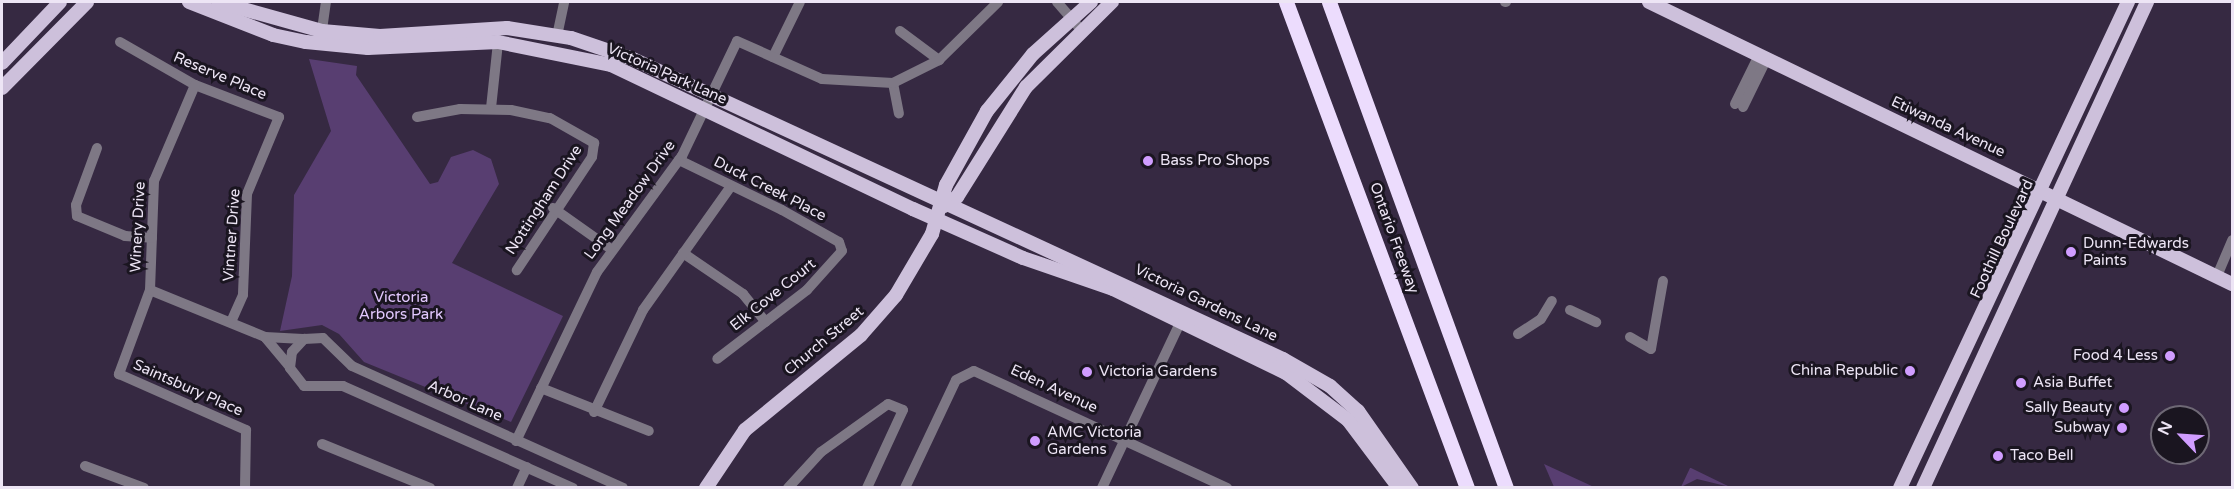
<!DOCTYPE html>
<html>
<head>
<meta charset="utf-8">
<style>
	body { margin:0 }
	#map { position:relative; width:2234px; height:489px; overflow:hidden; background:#362942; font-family:"Varela Round",sans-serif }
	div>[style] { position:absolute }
	.green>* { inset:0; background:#583e71 }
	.minor>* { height:10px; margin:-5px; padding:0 5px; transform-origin:5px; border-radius:5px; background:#7e7885 }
	.major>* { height:14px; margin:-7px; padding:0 7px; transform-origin:7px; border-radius:7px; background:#cdc0db }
	.highway>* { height:15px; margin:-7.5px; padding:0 7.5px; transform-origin:7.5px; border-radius:7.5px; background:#ecdcfd }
	.dots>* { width:16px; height:16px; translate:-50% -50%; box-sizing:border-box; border:3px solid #1a1520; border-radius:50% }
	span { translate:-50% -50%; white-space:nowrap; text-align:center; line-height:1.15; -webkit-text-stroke:6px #1a1520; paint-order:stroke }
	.street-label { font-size:15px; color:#ede5f5 }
	.poi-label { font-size:15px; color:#ede5f5 }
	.left { translate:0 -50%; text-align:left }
	.right { translate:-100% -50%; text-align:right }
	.park-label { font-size:15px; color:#e2c8fe }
	.frame { position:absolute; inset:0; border:3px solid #ede5f5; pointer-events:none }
	.north { position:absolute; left:2150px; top:405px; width:60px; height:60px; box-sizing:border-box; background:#1a1520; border:2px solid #6e6875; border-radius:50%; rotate:295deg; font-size:16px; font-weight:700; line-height:24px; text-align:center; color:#ede5f5 }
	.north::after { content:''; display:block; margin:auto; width:21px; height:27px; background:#d09dff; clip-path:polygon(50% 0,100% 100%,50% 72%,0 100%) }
</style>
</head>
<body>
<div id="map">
	<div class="green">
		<div style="clip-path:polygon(309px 59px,357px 66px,356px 75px,430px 184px,438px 182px,451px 157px,473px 150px,491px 159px,499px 184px,452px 263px,563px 316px,511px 422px,364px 362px,339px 334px,322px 325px,280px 331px,292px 276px,294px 195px,331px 131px)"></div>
		<div style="clip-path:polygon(1544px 464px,1594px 487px,1554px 487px)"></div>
		<div style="clip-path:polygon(1690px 468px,1691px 468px,1730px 487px,1697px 479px,1681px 487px)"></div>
	</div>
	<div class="minor">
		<div style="left:1057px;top:2px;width:38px;rotate:49deg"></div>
		<div style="left:1505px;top:2px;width:1px"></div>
		<div style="left:900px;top:31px;width:49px;rotate:36.6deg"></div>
		<div style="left:557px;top:36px;width:35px;rotate:-78deg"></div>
		<div style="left:321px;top:37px;width:35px;rotate:-82deg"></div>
		<div style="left:120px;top:42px;width:86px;rotate:29.8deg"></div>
		<div style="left:195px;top:85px;width:90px;rotate:20.9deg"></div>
		<div style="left:279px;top:117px;width:83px;rotate:112.6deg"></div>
		<div style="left:247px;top:194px;width:101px;rotate:92.3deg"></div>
		<div style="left:243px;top:295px;width:30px;rotate:114deg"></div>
		<div style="left:773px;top:57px;width:61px;rotate:-63.9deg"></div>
		<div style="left:893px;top:83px;width:31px;rotate:79deg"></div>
		<div style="left:195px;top:85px;width:104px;rotate:113.1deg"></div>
		<div style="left:154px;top:181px;width:109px;rotate:92.1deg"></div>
		<div style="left:150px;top:290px;width:90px;rotate:110.3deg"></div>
		<div style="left:119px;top:374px;width:139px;rotate:23.8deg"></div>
		<div style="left:246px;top:430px;width:58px;rotate:91deg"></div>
		<div style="left:1735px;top:104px;width:55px;rotate:-63.9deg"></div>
		<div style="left:1743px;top:107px;width:55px;rotate:-63.9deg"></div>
		<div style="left:491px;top:108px;width:66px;rotate:-83.9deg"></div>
		<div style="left:417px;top:117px;width:44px;rotate:-10.5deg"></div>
		<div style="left:460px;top:109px;width:51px;rotate:1.1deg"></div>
		<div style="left:511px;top:110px;width:40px;rotate:12deg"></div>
		<div style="left:550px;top:118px;width:51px;rotate:29.6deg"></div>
		<div style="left:594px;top:143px;width:14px;rotate:98deg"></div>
		<div style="left:592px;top:157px;width:136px;rotate:123.6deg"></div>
		<div style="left:97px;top:148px;width:61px;rotate:110.2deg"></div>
		<div style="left:76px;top:205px;width:11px;rotate:85deg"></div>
		<div style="left:77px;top:216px;width:52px;rotate:22.6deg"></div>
		<div style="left:125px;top:236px;width:27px;rotate:4deg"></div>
		<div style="left:679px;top:160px;width:114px;rotate:25.9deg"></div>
		<div style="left:782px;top:210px;width:65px;rotate:29.3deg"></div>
		<div style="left:839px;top:242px;width:9px;rotate:72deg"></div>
		<div style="left:842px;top:251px;width:52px;rotate:131.9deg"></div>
		<div style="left:807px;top:290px;width:113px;rotate:142.5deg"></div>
		<div style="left:553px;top:208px;width:71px;rotate:35.3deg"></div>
		<div style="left:683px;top:253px;width:73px;rotate:34.3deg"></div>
		<div style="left:743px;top:294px;width:36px;rotate:51deg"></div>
		<div style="left:2217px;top:276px;width:39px;rotate:-67deg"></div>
		<div style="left:150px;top:290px;width:124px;rotate:22.2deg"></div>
		<div style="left:1570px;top:310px;width:29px;rotate:25deg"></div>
		<div style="left:1518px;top:334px;width:27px;rotate:-33deg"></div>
		<div style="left:1541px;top:319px;width:21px;rotate:-59deg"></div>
		<div style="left:1630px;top:337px;width:24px;rotate:30deg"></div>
		<div style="left:1651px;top:349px;width:69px;rotate:-80deg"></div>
		<div style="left:290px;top:367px;width:39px;rotate:-130deg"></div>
		<div style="left:265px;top:337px;width:38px;rotate:3deg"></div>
		<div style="left:541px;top:388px;width:116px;rotate:21.7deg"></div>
		<div style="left:594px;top:412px;width:113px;rotate:-64.3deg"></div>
		<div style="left:643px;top:310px;width:152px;rotate:-54.6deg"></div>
		<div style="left:516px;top:441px;width:187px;rotate:-64.4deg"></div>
		<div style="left:597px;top:272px;width:144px;rotate:-53.8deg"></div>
		<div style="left:682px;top:156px;width:127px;rotate:-64.4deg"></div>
		<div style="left:737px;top:41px;width:93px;rotate:24.1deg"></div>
		<div style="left:822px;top:79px;width:71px;rotate:3.2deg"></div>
		<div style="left:893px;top:83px;width:51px;rotate:-26.6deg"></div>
		<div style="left:939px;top:60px;width:83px;rotate:-44.5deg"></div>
		<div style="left:322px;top:444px;width:117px;rotate:22.2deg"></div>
		<div style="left:85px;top:466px;width:63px;rotate:20.4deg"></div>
		<div style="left:517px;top:488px;width:23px;rotate:-65deg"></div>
		<div style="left:573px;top:488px;width:252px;rotate:-156.1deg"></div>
		<div style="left:343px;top:386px;width:39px;rotate:180deg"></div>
		<div style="left:304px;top:386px;width:23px;rotate:-128deg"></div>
		<div style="left:290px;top:368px;width:16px;rotate:-83deg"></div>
		<div style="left:292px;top:352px;width:18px;rotate:-47deg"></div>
		<div style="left:304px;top:339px;width:19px;rotate:-3deg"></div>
		<div style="left:323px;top:338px;width:40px;rotate:44deg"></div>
		<div style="left:352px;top:366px;width:297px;rotate:24.2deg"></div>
		<div style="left:788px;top:488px;width:49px;rotate:-47.5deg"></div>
		<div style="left:821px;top:452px;width:82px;rotate:-35.6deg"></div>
		<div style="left:888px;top:404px;width:16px;rotate:22deg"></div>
		<div style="left:903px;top:410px;width:86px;rotate:114.8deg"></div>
		<div style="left:905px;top:488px;width:119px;rotate:-64.7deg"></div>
		<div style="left:956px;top:380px;width:20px;rotate:-27deg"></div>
		<div style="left:974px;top:371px;width:279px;rotate:24.8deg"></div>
		<div style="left:1102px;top:488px;width:189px;rotate:-64.7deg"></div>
	</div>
	<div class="major">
		<div style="left:189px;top:2px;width:90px;rotate:21.4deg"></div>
		<div style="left:273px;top:35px;width:34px;rotate:12deg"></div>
		<div style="left:306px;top:42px;width:62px;rotate:5.5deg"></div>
		<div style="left:368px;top:48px;width:130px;rotate:-2.6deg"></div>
		<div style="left:498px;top:42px;width:115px;rotate:11.5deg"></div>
		<div style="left:611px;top:65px;width:335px;rotate:25.5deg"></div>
		<div style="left:913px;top:209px;width:120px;rotate:24deg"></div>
		<div style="left:1023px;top:258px;width:95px;rotate:19deg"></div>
		<div style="left:1113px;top:289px;width:192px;rotate:25.9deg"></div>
		<div style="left:1286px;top:373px;width:78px;rotate:37.2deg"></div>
		<div style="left:1348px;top:420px;width:85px;rotate:53.1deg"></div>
		<div style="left:218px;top:2px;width:108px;rotate:15.6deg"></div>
		<div style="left:322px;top:31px;width:58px;rotate:4.9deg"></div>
		<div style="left:380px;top:36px;width:127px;rotate:-3.6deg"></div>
		<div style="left:507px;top:28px;width:65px;rotate:8.9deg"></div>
		<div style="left:571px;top:38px;width:65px;rotate:18.7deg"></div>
		<div style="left:633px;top:59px;width:716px;rotate:24.78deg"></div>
		<div style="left:1283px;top:359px;width:54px;rotate:29.9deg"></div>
		<div style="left:1330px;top:386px;width:38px;rotate:42deg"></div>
		<div style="left:1358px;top:411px;width:94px;rotate:55deg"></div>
		<div style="left:1649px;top:2px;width:648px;rotate:25.81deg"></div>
		<div style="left:2px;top:63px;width:84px;rotate:-46.4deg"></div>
		<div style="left:2px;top:88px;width:121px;rotate:-45.3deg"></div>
		<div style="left:944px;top:206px;width:16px;rotate:-35deg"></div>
		<div style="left:957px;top:197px;width:130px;rotate:-57.9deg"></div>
		<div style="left:1026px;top:87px;width:121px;rotate:-44.7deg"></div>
		<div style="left:706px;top:488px;width:70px;rotate:-56.1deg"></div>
		<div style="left:745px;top:430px;width:150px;rotate:-39.3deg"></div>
		<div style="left:861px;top:335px;width:53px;rotate:-48.8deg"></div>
		<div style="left:896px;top:295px;width:71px;rotate:-59.5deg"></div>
		<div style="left:932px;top:234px;width:51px;rotate:-74.1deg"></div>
		<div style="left:946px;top:185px;width:85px;rotate:-61deg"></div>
		<div style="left:987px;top:111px;width:73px;rotate:-51.1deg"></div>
		<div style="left:1033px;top:54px;width:78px;rotate:-41.9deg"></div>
		<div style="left:1900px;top:488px;width:537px;rotate:-64.87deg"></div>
		<div style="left:1923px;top:488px;width:535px;rotate:-65.25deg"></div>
	</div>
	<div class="highway">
		<div style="left:1286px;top:2px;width:519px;rotate:69.57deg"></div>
		<div style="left:1329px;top:2px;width:517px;rotate:69.99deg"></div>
	</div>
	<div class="dots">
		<div style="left:1148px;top:161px;background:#d09dff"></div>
		<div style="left:2071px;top:252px;background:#d09dff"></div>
		<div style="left:2170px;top:356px;background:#d09dff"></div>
		<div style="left:1910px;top:371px;background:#d09dff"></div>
		<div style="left:1087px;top:372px;background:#d09dff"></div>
		<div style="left:2021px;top:383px;background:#d09dff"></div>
		<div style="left:2124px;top:408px;background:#d09dff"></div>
		<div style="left:2122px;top:428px;background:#d09dff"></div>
		<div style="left:1035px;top:441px;background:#d09dff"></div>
		<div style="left:1998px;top:456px;background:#d09dff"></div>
	</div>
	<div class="street-label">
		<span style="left:667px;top:74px;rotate:24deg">Victoria Park Lane</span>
		<span style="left:220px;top:76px;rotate:23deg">Reserve Place</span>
		<span style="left:1948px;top:127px;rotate:25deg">Etiwanda Avenue</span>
		<span style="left:770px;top:189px;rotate:27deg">Duck Creek Place</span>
		<span style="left:544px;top:200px;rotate:-57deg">Nottingham Drive</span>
		<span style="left:630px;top:200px;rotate:-54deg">Long Meadow Drive</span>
		<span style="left:138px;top:227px;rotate:-87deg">Winery Drive</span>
		<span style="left:232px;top:235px;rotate:-86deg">Vintner Drive</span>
		<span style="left:1394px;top:238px;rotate:70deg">Ontario Freeway</span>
		<span style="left:2002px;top:239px;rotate:-65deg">Foothill Boulevard</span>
		<span style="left:773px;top:295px;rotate:-39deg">Elk Cove Court</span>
		<span style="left:1206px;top:303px;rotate:26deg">Victoria Gardens Lane</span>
		<span style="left:824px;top:341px;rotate:-40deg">Church Street</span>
		<span style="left:188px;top:388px;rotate:24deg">Saintsbury Place</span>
		<span style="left:1054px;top:389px;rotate:25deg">Eden Avenue</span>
		<span style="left:465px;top:401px;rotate:24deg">Arbor Lane</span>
	</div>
	<div class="poi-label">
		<span class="left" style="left:1160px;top:161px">Bass Pro Shops</span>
		<span class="left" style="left:2083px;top:252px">Dunn-Edwards<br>Paints</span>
		<span class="right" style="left:2158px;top:356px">Food 4 Less</span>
		<span class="right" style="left:1898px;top:371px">China Republic</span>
		<span class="left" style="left:1099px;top:372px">Victoria Gardens</span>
		<span class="left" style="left:2033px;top:383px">Asia Buffet</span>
		<span class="right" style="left:2112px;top:408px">Sally Beauty</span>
		<span class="right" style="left:2110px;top:428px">Subway</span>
		<span class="left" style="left:1047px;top:441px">AMC Victoria<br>Gardens</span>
		<span class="left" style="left:2010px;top:456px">Taco Bell</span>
	</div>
	<div class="park-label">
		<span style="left:401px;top:306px">Victoria<br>Arbors Park</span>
	</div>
	<div class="frame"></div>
	<div class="north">N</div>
</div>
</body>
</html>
